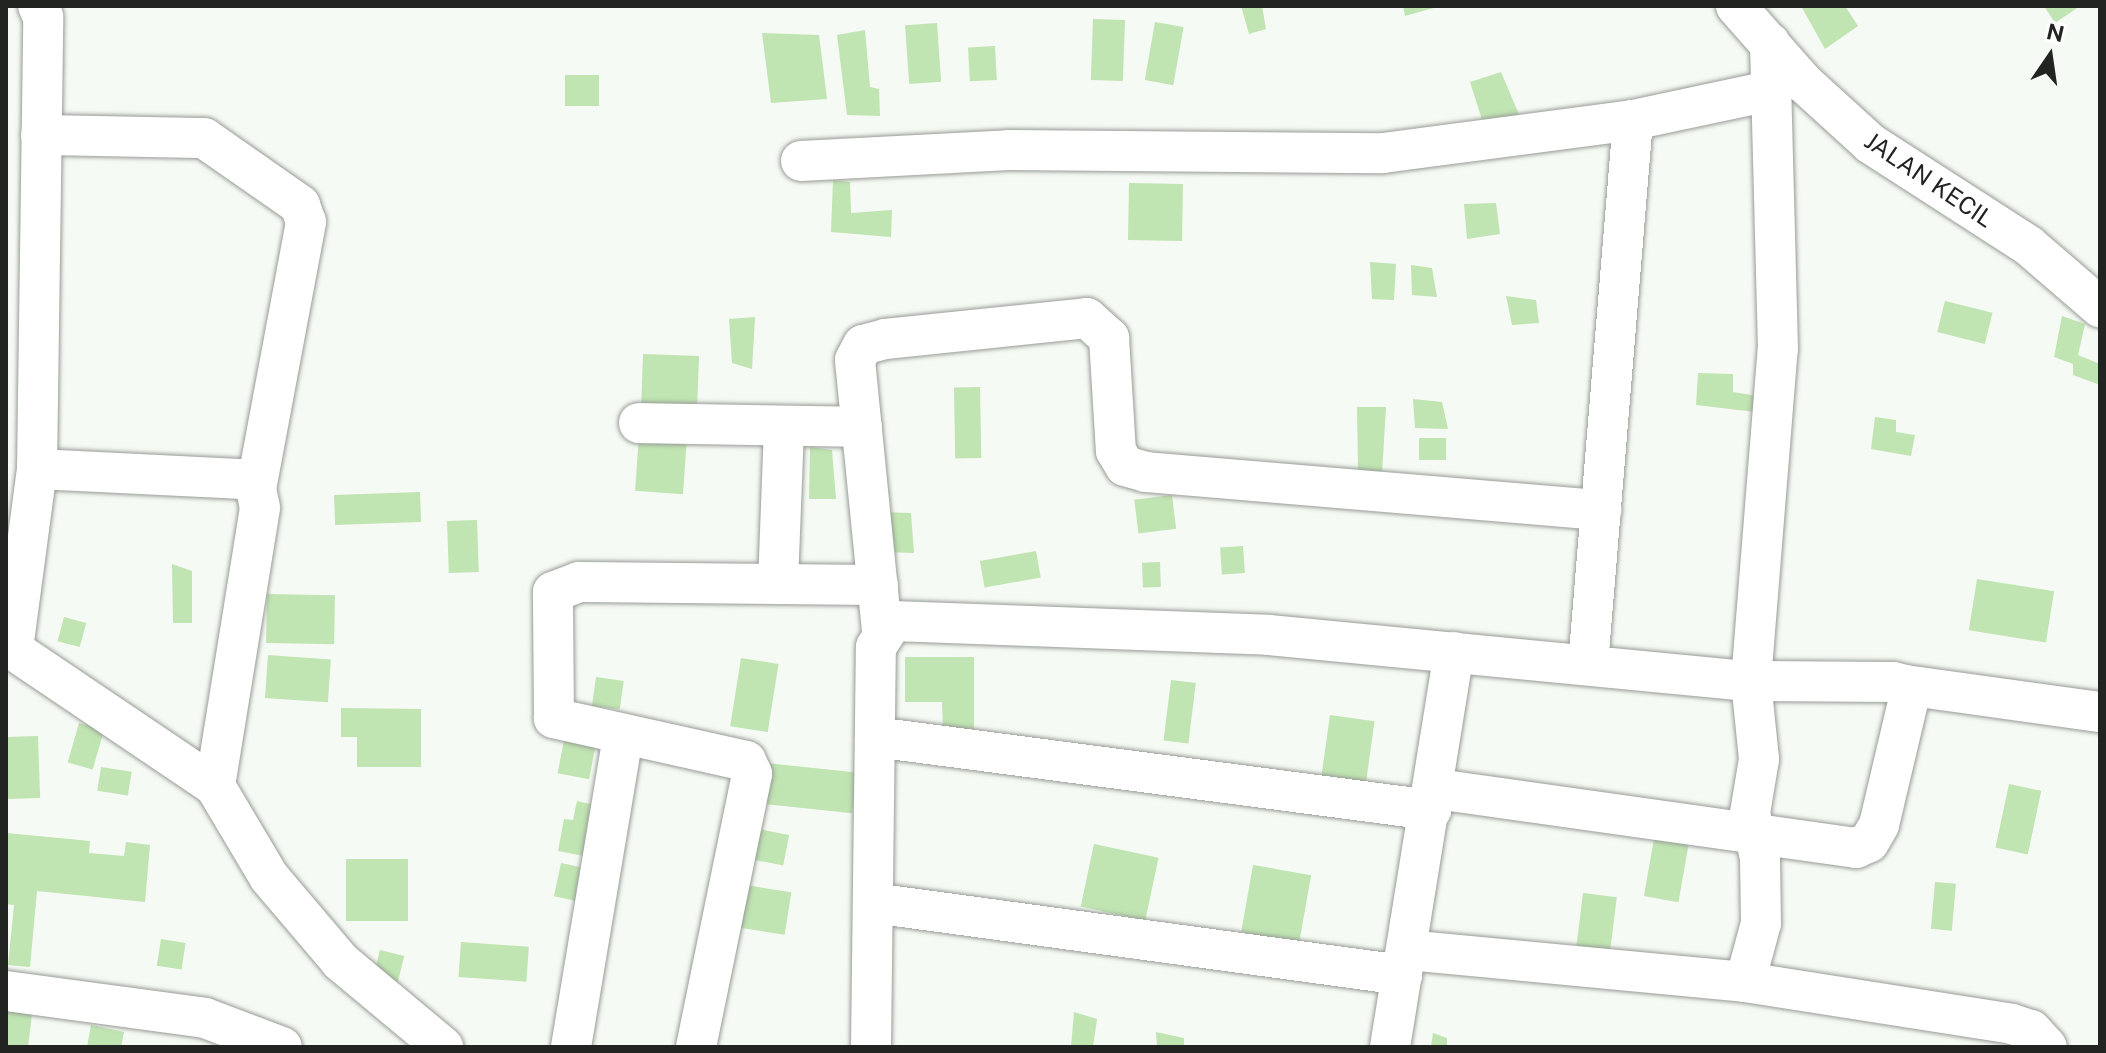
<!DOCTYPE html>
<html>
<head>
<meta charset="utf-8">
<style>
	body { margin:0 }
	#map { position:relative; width:2106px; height:1053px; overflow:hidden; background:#f6faf4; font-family:"Public Sans",sans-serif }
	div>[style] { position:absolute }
	.building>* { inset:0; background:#c0e4b2; transform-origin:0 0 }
	.roads { filter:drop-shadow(0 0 2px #979c96) drop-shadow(0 0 2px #979c96) }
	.minor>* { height:40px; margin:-20px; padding:0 20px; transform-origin:20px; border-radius:20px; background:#fff }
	span { translate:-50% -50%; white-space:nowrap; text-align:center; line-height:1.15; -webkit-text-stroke:6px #fff; paint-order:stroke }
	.street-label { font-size:24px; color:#222422 }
	.frame { position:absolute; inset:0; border:8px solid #222422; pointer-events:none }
	.north { position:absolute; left:2010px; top:16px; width:80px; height:80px; -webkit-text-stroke:6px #fff; paint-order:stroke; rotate:13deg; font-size:22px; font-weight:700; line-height:32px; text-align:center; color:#222422 }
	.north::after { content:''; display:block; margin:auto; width:28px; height:36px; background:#222422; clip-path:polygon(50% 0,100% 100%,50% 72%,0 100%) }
</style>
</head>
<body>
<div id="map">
	<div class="building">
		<div style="clip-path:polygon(1241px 6px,1262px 6px,1266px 29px,1249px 34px)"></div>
		<div style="clip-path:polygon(1403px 6px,1437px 6px,1437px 7px,1405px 16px)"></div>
		<div style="clip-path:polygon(1801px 6px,1845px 6px,1858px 26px,1825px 49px)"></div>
		<div style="clip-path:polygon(2044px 6px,2080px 6px,2055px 23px)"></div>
		<div style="left:1093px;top:19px;width:32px;height:61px;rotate:2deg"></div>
		<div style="left:1155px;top:22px;width:29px;height:59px;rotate:10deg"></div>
		<div style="left:937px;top:23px;width:59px;height:32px;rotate:86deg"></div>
		<div style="clip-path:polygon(865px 30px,870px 87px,879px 89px,880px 116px,847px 115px,837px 35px)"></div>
		<div style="clip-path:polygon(762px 33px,819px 35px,827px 99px,771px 103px)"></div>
		<div style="left:995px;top:46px;width:34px;height:27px;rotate:87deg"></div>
		<div style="clip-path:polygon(1501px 72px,1523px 124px,1485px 129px,1470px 82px)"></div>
		<div style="left:565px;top:75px;width:34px;height:31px"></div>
		<div style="clip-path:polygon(833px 180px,850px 182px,851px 213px,892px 210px,891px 237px,831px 232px)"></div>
		<div style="left:1129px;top:183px;width:54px;height:57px;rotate:1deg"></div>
		<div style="clip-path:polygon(1496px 203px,1500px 234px,1467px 239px,1464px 204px)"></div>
		<div style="clip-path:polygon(1370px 262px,1396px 264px,1394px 300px,1372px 299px)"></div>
		<div style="clip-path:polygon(1411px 265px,1432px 268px,1437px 297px,1412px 295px)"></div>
		<div style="clip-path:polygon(1506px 296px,1536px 300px,1539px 323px,1512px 325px)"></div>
		<div style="left:1945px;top:301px;width:49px;height:32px;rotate:14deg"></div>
		<div style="clip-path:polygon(2062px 316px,2085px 324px,2078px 355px,2100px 364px,2100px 385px,2073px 375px,2073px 364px,2054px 357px)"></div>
		<div style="clip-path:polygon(755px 317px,752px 369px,732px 363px,729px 319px)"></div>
		<div style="left:643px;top:354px;width:56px;height:49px;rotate:2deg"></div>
		<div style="clip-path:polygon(1698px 373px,1733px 374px,1733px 392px,1758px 396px,1755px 412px,1696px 405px)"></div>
		<div style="left:980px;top:387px;width:71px;height:26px;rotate:89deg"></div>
		<div style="clip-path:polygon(1413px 399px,1442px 402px,1448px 429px,1415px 428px)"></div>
		<div style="clip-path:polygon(1357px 407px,1386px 407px,1382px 474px,1358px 470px)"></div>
		<div style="clip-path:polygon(1875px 417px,1896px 420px,1896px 432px,1915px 435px,1911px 456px,1871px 449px)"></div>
		<div style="left:639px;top:435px;width:48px;height:56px;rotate:4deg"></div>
		<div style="left:1419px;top:438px;width:27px;height:22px"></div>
		<div style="clip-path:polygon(810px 447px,832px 450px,836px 499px,809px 499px)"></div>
		<div style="left:420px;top:492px;width:30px;height:86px;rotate:88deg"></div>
		<div style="left:1172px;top:495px;width:34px;height:38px;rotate:83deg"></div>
		<div style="clip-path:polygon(881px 512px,911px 513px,914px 553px,886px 552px)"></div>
		<div style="left:477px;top:520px;width:52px;height:30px;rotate:88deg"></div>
		<div style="left:1243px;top:546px;width:27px;height:23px;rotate:86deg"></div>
		<div style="left:1036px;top:551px;width:27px;height:57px;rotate:80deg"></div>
		<div style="left:1160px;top:562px;width:25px;height:18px;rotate:88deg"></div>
		<div style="clip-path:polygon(172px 564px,192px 571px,192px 623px,173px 623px)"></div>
		<div style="left:1977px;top:579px;width:78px;height:52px;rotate:9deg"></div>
		<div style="left:267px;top:594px;width:68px;height:49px;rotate:1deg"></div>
		<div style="left:64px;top:617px;width:23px;height:25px;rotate:15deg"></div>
		<div style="left:268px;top:655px;width:63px;height:43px;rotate:4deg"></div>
		<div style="clip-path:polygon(905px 657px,974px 657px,974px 730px,943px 730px,942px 702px,905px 702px)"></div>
		<div style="left:741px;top:658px;width:38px;height:69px;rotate:9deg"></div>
		<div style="left:596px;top:677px;width:28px;height:29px;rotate:8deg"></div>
		<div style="left:1171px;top:680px;width:25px;height:61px;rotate:7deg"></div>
		<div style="clip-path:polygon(341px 708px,421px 709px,421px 767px,357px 767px,357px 737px,341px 737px)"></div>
		<div style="left:1330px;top:715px;width:45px;height:61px;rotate:8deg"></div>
		<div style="left:79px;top:723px;width:26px;height:41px;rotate:16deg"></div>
		<div style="left:566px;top:730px;width:32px;height:44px;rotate:11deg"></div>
		<div style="left:38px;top:736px;width:62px;height:32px;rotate:88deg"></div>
		<div style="left:766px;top:763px;width:91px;height:41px;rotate:6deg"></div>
		<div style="left:101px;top:767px;width:31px;height:24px;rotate:9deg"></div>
		<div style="left:2009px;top:784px;width:33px;height:65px;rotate:12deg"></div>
		<div style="clip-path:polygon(577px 801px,599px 806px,589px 857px,558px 851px,564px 819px,573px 820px)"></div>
		<div style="left:743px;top:826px;width:47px;height:31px;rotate:11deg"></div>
		<div style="clip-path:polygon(6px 833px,90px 841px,89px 853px,124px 856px,126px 842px,150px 845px,145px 902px,37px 891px,30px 967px,8px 965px,14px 905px,6px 904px)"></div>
		<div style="left:1654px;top:839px;width:35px;height:58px;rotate:10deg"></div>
		<div style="left:1094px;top:844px;width:66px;height:64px;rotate:12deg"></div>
		<div style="left:346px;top:859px;width:62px;height:62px"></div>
		<div style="left:561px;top:863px;width:35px;height:34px;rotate:12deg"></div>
		<div style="left:1253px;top:865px;width:59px;height:68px;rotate:10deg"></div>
		<div style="left:1935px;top:882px;width:21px;height:47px;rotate:5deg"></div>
		<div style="left:739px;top:884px;width:53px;height:43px;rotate:9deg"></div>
		<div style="left:1583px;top:893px;width:34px;height:61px;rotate:7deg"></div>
		<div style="left:161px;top:939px;width:25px;height:27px;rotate:9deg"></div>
		<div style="left:461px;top:942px;width:68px;height:35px;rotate:4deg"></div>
		<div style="left:380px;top:950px;width:25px;height:33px;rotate:14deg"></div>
		<div style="clip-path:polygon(6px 1011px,32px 1014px,28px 1047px,6px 1047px)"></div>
		<div style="clip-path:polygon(1074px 1012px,1097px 1019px,1093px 1047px,1071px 1047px)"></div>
		<div style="clip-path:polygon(91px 1025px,124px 1032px,121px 1047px,87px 1047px)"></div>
		<div style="clip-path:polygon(1156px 1032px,1184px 1038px,1184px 1047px,1157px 1047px)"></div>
		<div style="clip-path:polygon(1433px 1033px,1447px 1038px,1447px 1047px,1431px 1047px)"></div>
	</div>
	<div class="roads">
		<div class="minor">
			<div style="left:1736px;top:6px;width:103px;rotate:48.6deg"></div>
			<div style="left:1804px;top:83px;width:91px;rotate:42.3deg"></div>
			<div style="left:1871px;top:144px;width:188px;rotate:32.8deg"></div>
			<div style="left:2029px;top:246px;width:94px;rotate:40.7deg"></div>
			<div style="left:41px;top:135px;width:163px;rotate:1.1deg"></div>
			<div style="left:204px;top:138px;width:117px;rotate:34.9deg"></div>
			<div style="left:300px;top:205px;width:18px;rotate:71deg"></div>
			<div style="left:306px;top:222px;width:271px;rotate:100.6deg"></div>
			<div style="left:801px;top:161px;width:208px;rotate:-3deg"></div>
			<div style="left:1009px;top:150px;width:374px;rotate:0.5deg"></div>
			<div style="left:1383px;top:153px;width:252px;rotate:-7.5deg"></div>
			<div style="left:1633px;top:120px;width:140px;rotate:-12deg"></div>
			<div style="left:639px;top:423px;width:223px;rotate:1deg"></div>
			<div style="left:37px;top:469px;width:207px;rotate:2.8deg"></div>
			<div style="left:244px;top:479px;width:15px;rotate:37deg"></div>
			<div style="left:256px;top:488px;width:20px;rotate:79deg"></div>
			<div style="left:260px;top:508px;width:282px;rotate:99.2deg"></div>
			<div style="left:778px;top:584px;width:158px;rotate:-87.8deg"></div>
			<div style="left:882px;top:631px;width:272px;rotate:-95.7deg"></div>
			<div style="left:855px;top:360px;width:17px;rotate:-62deg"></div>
			<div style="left:863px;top:345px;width:23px;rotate:-15deg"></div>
			<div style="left:885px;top:339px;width:203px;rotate:-5.9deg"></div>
			<div style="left:1087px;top:318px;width:30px;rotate:42deg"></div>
			<div style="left:1109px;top:338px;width:113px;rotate:86.5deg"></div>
			<div style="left:1116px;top:451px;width:17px;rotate:59deg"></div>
			<div style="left:1125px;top:466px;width:22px;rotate:16deg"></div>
			<div style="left:1146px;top:472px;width:457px;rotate:4.8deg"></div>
			<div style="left:6px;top:645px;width:252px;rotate:34deg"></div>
			<div style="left:215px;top:786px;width:106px;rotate:59.3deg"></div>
			<div style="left:269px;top:877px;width:111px;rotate:49.7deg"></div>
			<div style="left:341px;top:962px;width:133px;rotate:39.8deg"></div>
			<div style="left:13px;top:649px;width:182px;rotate:-82.4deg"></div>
			<div style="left:37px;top:469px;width:452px;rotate:-89.2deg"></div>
			<div style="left:43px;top:17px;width:12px;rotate:-114deg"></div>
			<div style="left:1588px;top:665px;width:547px;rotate:-85.28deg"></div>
			<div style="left:1905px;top:685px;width:197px;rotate:7.9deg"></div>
			<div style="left:875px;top:737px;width:561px;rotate:7.48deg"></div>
			<div style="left:873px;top:903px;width:534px;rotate:7.75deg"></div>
			<div style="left:1407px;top:950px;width:340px;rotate:5.4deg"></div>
			<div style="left:1745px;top:982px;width:270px;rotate:8.9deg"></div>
			<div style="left:2012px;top:1024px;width:20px;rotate:18deg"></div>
			<div style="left:2031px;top:1030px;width:23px;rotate:47deg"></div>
			<div style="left:1745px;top:982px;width:61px;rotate:-74.8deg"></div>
			<div style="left:1761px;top:923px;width:65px;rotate:-90.9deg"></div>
			<div style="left:1760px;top:858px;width:46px;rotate:-102.5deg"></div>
			<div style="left:1750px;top:813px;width:55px;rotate:-80.5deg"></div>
			<div style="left:1759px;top:759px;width:78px;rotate:-95.9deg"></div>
			<div style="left:1751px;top:681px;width:333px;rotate:-85.4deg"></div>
			<div style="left:1778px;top:349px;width:306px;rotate:-91.5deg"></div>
			<div style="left:6px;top:991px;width:201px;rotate:7.7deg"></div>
			<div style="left:205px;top:1018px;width:82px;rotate:20.6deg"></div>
			<div style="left:571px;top:1047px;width:315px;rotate:-80.5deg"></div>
			<div style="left:696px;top:1047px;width:279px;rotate:-78.4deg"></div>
			<div style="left:752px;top:774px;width:14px;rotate:-115deg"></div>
			<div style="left:746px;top:761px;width:197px;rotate:-167.4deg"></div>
			<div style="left:554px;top:718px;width:126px;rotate:-90.5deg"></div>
			<div style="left:553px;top:592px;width:28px;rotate:-21deg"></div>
			<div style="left:579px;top:582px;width:299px;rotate:0.6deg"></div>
			<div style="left:871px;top:1047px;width:400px;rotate:-89.3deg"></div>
			<div style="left:876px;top:647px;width:31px;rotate:-57deg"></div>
			<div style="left:893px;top:621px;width:376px;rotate:2.1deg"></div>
			<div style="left:1269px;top:635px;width:484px;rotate:5.5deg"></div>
			<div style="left:1751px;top:681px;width:142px;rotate:0.4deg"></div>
			<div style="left:1893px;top:682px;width:12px;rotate:14deg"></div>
			<div style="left:1905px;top:685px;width:14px;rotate:73deg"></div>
			<div style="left:1909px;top:698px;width:130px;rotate:103.3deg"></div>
			<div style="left:1879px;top:825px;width:20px;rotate:120deg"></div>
			<div style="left:1869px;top:842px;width:14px;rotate:155deg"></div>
			<div style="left:1856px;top:848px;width:426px;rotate:-172deg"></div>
			<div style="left:1390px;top:1047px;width:400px;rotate:-80.8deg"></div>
		</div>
	</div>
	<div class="street-label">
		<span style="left:1929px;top:180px;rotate:34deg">JALAN KECIL</span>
	</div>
	<div class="frame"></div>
	<div class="north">N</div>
</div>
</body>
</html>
